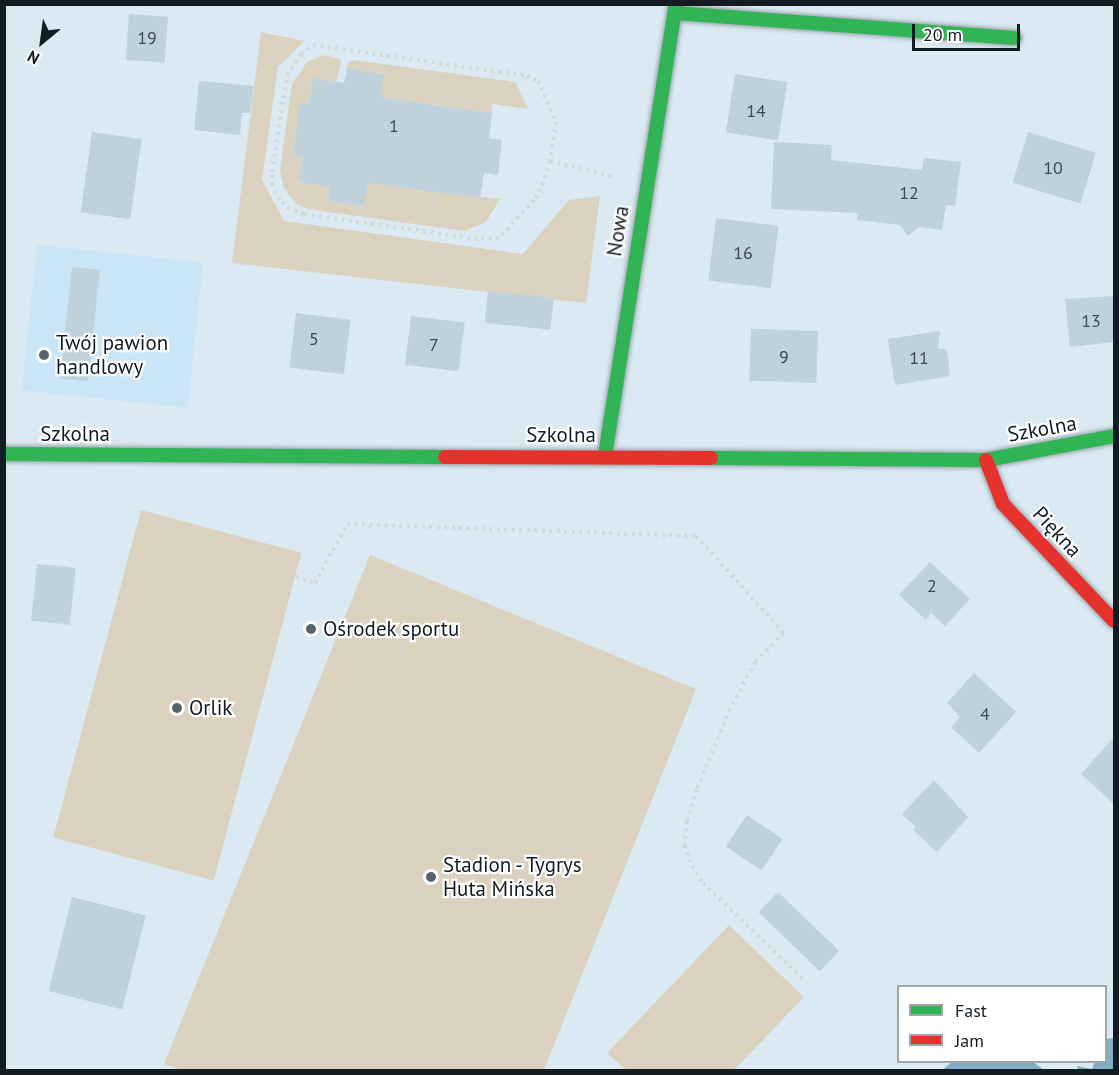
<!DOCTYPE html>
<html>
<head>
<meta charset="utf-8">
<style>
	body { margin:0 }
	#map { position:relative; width:1119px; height:1075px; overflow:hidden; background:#dae9f2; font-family:"PT Sans",sans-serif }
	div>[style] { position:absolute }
	.built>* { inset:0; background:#cae5f5; transform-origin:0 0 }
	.green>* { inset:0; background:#dad2be; transform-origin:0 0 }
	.water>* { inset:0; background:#82aec4 }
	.building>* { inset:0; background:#bfd1db; transform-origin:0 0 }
	.path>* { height:4px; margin-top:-2px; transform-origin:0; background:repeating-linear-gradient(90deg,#d3d8da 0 3px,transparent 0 7.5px) }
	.roads { filter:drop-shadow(0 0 2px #99a4ab) drop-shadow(0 0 2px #99a4ab) }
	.fast>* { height:14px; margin:-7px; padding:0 7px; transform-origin:7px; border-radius:7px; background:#30b455 }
	.jam>* { height:14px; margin:-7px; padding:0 7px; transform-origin:7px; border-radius:7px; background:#e5322d }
	.dots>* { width:16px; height:16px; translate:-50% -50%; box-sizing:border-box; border:3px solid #fff; border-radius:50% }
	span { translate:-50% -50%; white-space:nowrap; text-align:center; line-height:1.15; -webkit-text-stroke:4.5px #fff; paint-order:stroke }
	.number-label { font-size:18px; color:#3e4a51 }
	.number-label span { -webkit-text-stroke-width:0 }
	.street-label { font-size:21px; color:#121c22 }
	.poi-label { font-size:21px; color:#121c22 }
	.left { translate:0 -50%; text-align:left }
	.frame { position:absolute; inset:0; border:6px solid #121c22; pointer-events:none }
	.legend { position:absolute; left:897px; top:985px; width:210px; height:78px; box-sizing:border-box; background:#fff; border:2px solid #a0a4a7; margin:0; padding:8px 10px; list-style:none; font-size:18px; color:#121c22 }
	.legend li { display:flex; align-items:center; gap:12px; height:30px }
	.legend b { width:30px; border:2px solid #a0a4a7 }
	.north { position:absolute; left:12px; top:12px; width:60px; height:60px; -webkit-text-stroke:4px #fff; paint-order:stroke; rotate:209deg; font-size:16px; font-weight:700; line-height:24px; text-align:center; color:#121c22 }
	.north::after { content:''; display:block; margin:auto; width:21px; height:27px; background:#121c22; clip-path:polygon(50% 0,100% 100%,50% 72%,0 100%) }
	.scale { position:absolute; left:912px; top:24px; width:108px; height:27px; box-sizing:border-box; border:3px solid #121c22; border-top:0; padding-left:8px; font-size:18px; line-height:21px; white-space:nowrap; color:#121c22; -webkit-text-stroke:4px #fff; paint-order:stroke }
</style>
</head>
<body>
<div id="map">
	<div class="built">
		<div style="left:37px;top:245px;width:167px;height:146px;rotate:6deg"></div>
	</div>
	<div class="green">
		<div style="clip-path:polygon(261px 32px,304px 41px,278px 67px,262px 180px,284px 221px,523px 254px,569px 200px,600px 196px,586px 303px,232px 263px)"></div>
		<div style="clip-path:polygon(323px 55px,340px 59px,341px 62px,336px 82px,313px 79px,309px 104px,300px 103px,293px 156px,302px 158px,298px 182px,330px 187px,328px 201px,364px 206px,368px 183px,500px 199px,486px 222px,464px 231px,307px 209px,296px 204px,283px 186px,280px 170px,292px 84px,307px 62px)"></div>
		<div style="clip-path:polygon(353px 60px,515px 82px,528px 109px,492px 104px,492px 113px,380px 97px,383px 74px,347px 68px,348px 63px)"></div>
		<div style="left:141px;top:510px;width:166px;height:339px;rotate:15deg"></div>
		<div style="clip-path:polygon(370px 555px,696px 689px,544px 1070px,180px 1070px,164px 1064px)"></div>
		<div style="clip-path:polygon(729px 925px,804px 997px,734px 1070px,626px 1070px,607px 1053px)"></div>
	</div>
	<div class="water">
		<div style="clip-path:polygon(1114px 1038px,1114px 1070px,1078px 1070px,1077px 1066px,1092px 1069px,1095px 1062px,1106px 1062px,1106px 1039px)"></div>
		<div style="clip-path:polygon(952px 1062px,1033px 1062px,1044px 1070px,942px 1070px)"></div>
	</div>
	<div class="building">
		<div style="left:129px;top:14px;width:39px;height:46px;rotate:4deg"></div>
		<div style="clip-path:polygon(347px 68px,384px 74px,380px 97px,492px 113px,489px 138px,502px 140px,498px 175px,484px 173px,480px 198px,368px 183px,364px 206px,328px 201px,330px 187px,298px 182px,302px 158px,293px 156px,300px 102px,309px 104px,313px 78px,344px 83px)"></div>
		<div style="left:735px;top:74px;width:53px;height:59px;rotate:9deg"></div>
		<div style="clip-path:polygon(199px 81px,254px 86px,250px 113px,242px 113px,240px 135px,194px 130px)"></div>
		<div style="left:92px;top:132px;width:50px;height:81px;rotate:8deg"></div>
		<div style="left:1028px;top:132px;width:71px;height:53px;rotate:17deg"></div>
		<div style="clip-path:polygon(774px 142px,832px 145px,831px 160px,922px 170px,924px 158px,961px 162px,955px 206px,946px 205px,942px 230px,919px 227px,908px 236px,900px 225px,857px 220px,858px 213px,771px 209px)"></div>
		<div style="left:716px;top:218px;width:63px;height:63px;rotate:7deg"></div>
		<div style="left:72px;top:267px;width:28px;height:112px;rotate:6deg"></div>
		<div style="left:488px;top:291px;width:66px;height:32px;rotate:6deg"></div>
		<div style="clip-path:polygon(1114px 296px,1114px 342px,1070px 347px,1065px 299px)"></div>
		<div style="left:296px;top:313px;width:55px;height:55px;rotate:7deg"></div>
		<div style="left:411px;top:316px;width:54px;height:49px;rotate:7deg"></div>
		<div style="left:818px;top:331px;width:52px;height:67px;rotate:92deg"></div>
		<div style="clip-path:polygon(940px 331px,938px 348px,947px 350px,950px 376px,895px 385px,888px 339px)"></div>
		<div style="clip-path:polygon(930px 562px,970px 599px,945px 626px,931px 613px,926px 620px,899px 595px)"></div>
		<div style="left:37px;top:564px;width:39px;height:57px;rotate:6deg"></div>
		<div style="clip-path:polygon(974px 673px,1016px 712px,979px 753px,951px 727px,960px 717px,947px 703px)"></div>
		<div style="clip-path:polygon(1114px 737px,1114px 804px,1081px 774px)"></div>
		<div style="clip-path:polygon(934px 780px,968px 817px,937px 852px,913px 830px,916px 827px,902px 814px)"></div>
		<div style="left:747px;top:815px;width:43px;height:38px;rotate:34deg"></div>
		<div style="left:778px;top:892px;width:85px;height:28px;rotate:44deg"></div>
		<div style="left:72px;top:897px;width:76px;height:97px;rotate:14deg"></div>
	</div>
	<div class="path">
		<div style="left:313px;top:45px;width:216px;rotate:8.2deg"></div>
		<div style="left:527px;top:76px;width:12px;rotate:24deg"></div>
		<div style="left:538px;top:81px;width:45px;rotate:66.3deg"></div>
		<div style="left:556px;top:122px;width:39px;rotate:99deg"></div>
		<div style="left:550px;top:161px;width:29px;rotate:108deg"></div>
		<div style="left:541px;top:189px;width:13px;rotate:122deg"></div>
		<div style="left:534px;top:200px;width:52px;rotate:132.6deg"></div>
		<div style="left:499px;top:238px;width:21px;rotate:177deg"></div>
		<div style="left:478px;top:239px;width:176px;rotate:-171.8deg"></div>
		<div style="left:304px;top:214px;width:15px;rotate:-160deg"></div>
		<div style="left:290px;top:209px;width:13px;rotate:-138deg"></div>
		<div style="left:280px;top:200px;width:17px;rotate:-115deg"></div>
		<div style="left:273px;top:185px;width:13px;rotate:-94deg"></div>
		<div style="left:272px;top:172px;width:98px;rotate:-81.2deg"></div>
		<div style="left:287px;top:75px;width:25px;rotate:-56deg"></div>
		<div style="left:301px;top:54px;width:15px;rotate:-37deg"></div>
		<div style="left:550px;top:161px;width:66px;rotate:14deg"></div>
		<div style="left:296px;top:577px;width:20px;rotate:18deg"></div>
		<div style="left:315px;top:583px;width:67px;rotate:-61.5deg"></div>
		<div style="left:347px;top:524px;width:349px;rotate:2deg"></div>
		<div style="left:696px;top:536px;width:131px;rotate:47.8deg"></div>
		<div style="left:784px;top:633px;width:41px;rotate:135deg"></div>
		<div style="left:755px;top:662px;width:53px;rotate:118deg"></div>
		<div style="left:730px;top:709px;width:87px;rotate:112.4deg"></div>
		<div style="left:697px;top:789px;width:34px;rotate:107deg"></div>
		<div style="left:687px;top:821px;width:24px;rotate:95deg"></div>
		<div style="left:685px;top:845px;width:22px;rotate:72deg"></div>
		<div style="left:692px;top:866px;width:20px;rotate:57deg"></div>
		<div style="left:703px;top:883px;width:143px;rotate:43.9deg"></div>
	</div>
	<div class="roads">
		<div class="fast">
			<div style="left:675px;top:13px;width:340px;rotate:4.2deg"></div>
			<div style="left:4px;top:454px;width:441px;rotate:0.4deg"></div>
			<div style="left:605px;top:456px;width:458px;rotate:-81.1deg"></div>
			<div style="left:711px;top:458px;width:275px;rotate:0.4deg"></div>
			<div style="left:986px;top:460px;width:130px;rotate:-10.6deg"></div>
		</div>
		<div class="jam">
			<div style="left:445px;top:457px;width:266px;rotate:0.2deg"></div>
			<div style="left:986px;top:460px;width:47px;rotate:68.9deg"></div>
			<div style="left:1003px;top:504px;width:161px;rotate:46.5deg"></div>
		</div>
	</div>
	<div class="dots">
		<div style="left:44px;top:355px;background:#58646b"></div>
		<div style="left:311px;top:629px;background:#58646b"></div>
		<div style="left:177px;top:708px;background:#58646b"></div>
		<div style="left:431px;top:877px;background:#58646b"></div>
	</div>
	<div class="number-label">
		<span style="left:147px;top:38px">19</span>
		<span style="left:756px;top:111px">14</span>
		<span style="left:394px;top:126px">1</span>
		<span style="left:1053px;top:168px">10</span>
		<span style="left:909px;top:193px">12</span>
		<span style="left:743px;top:253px">16</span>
		<span style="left:1091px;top:321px">13</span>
		<span style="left:314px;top:339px">5</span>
		<span style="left:434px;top:345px">7</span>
		<span style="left:784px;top:357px">9</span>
		<span style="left:919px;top:358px">11</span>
		<span style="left:932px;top:586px">2</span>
		<span style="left:985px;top:714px">4</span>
	</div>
	<div class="street-label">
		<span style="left:618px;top:231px;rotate:-81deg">Nowa</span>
		<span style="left:1042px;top:429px;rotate:-10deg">Szkolna</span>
		<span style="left:75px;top:434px">Szkolna</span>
		<span style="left:561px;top:435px">Szkolna</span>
		<span style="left:1057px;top:532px;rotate:47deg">Piękna</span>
	</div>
	<div class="poi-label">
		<span class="left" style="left:56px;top:355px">Twój pawion<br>handlowy</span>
		<span class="left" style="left:323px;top:629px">Ośrodek sportu</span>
		<span class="left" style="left:189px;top:708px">Orlik</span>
		<span class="left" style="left:443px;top:877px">Stadion - Tygrys<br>Huta Mińska</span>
	</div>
	<div class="frame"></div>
	<ul class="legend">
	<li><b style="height:8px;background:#30b455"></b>Fast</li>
	<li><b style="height:8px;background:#e5322d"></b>Jam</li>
	</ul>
	<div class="north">N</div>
	<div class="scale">20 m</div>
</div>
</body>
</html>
